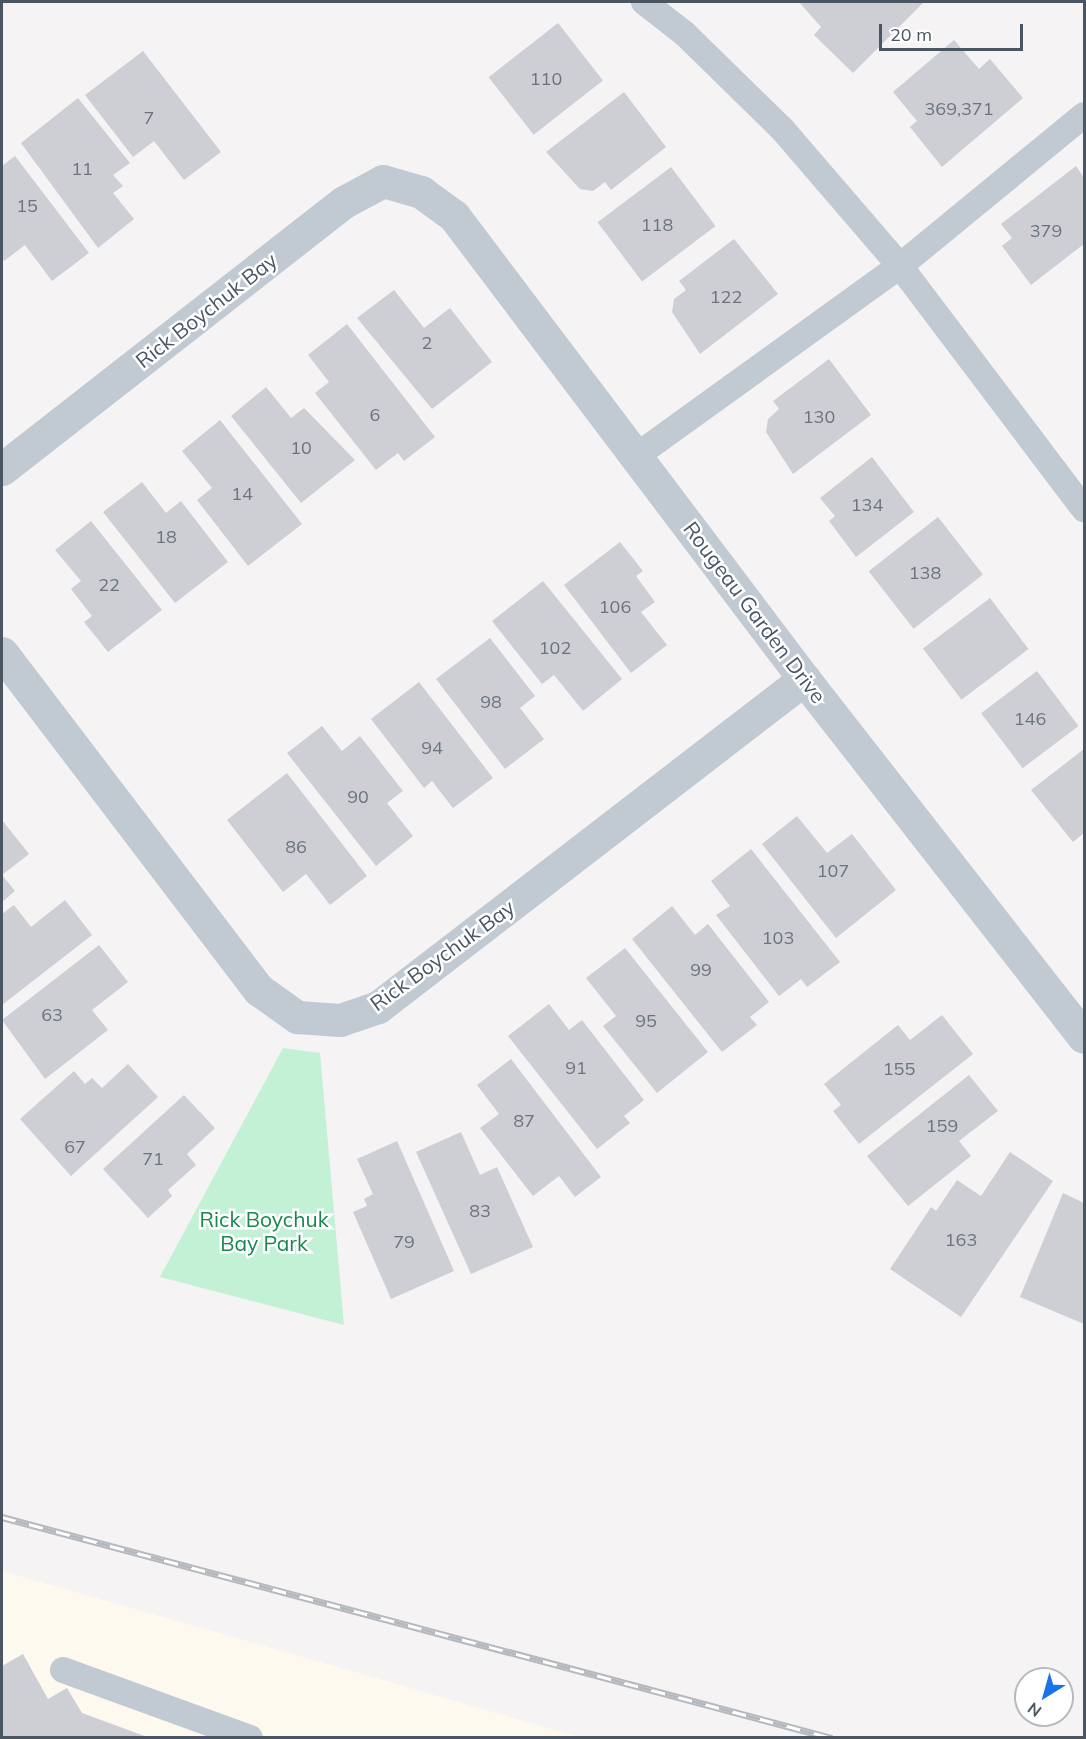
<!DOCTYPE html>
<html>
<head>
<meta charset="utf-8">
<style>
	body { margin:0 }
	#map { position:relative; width:1086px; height:1739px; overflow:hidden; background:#f5f3f3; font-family:Mulish,sans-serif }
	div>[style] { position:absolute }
	.commercial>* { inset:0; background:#fdf9ef }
	.green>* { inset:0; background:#c3f1d5 }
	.building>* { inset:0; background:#cdcfd5; transform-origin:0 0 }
	.lane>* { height:26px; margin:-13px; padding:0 13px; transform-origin:13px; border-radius:13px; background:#c1cad2 }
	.street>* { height:33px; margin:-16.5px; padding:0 16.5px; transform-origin:16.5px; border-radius:16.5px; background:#c1cad2 }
	.rail>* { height:7px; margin-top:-3.5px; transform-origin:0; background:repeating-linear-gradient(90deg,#fff 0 14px,#b5b8bd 0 28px); box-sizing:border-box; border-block:2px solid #b5b8bd }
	span { translate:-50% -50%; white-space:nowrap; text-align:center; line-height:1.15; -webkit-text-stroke:5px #fff; paint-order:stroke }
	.number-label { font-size:18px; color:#6b747e }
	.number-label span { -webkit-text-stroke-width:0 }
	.street-label { font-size:21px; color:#4a5661 }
	.park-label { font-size:21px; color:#17864f }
	.frame { position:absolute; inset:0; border:3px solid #4a5661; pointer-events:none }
	.north { position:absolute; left:1014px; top:1667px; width:60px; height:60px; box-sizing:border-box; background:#fff; border:2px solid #b7bbc0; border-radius:50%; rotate:217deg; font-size:16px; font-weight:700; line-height:24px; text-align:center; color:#4a5661 }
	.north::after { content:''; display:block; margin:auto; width:21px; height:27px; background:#1a73e8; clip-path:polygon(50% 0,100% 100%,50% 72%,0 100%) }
	.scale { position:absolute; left:879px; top:24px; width:144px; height:27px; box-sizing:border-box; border:3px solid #4a5661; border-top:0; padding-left:8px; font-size:18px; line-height:21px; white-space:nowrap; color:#4a5661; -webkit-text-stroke:4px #fff; paint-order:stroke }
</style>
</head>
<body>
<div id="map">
	<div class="commercial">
		<div style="clip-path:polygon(2px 1571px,251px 1642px,580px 1737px,2px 1737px)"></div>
	</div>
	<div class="green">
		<div style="clip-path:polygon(283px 1048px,320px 1053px,344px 1325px,160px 1277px)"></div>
	</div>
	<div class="building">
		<div style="clip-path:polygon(799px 2px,924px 2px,853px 73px,814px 35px,821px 27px)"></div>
		<div style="left:558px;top:23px;width:73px;height:88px;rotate:52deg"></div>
		<div style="clip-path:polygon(954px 40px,979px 69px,990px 59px,1023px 98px,942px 167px,910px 127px,917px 121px,893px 92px)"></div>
		<div style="clip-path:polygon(143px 51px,221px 152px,184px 180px,154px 141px,133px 157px,85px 95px)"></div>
		<div style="clip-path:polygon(624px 92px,666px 147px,611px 190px,605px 182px,593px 191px,580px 189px,546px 152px)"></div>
		<div style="clip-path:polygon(78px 98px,130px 163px,113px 175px,123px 186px,113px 193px,134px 219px,98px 248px,21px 143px)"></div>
		<div style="clip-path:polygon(15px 156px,89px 253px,52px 281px,25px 245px,4px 261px,2px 257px,2px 166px)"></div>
		<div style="clip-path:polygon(1076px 166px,1084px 178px,1084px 244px,1031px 285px,1002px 246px,1012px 238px,1001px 224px)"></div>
		<div style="left:671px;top:167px;width:74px;height:92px;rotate:53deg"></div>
		<div style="clip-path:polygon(734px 239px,778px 294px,700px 354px,672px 312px,674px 299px,686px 290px,679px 281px)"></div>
		<div style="clip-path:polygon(394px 290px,424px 328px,450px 308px,492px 362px,432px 409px,357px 318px)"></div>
		<div style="clip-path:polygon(347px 324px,435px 437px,404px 461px,398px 453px,376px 470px,315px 393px,329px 382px,308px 355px)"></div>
		<div style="clip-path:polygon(829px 359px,871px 415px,793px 474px,766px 432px,768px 419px,779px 409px,773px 401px)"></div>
		<div style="clip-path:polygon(266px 387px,291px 418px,304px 408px,355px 460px,301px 503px,231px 416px)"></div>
		<div style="clip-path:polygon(220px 420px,302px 524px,248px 566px,197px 500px,212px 488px,182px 451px)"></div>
		<div style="clip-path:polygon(872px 457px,914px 512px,856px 557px,829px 521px,835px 516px,820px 498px)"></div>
		<div style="clip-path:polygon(142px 482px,166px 513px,181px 501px,228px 562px,175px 603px,103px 512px)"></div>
		<div style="left:938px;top:517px;width:73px;height:88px;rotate:52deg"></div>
		<div style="clip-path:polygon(91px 521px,162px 610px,108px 652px,84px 622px,92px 616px,71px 589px,81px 581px,55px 550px)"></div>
		<div style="clip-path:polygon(620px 542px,643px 571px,636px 576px,655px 602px,641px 612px,667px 645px,631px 673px,564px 585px)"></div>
		<div style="clip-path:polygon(543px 581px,622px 679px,583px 711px,554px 675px,542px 684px,492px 621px)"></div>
		<div style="left:990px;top:598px;width:64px;height:84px;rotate:53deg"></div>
		<div style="clip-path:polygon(490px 638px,535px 696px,520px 708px,544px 739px,505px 769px,436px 679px)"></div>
		<div style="left:1037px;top:671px;width:69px;height:70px;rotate:53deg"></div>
		<div style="clip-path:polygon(419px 682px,493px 778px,453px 808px,432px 781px,424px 788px,371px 719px)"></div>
		<div style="clip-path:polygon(322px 726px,342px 751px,360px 736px,403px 791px,387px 803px,413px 836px,376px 866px,287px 753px)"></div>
		<div style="clip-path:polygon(1084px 749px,1084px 833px,1073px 842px,1031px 790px)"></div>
		<div style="clip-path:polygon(287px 773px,367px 876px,330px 905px,306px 874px,283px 892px,227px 820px)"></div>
		<div style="clip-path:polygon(797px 816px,827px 853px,852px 834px,896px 890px,836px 938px,762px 844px)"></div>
		<div style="clip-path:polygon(2px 820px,29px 854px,2px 875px,15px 891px,2px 902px)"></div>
		<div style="clip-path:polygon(751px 849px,840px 962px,807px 987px,801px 979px,779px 996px,716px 915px,730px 906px,711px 881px)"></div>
		<div style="clip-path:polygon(65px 900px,92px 935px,2px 1005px,2px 914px,14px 905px,31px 927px)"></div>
		<div style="clip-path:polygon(672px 906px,695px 935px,708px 924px,769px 1002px,750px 1017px,757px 1025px,722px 1052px,632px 939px)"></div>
		<div style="clip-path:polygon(99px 945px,128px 982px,92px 1010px,108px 1030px,45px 1079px,2px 1020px)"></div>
		<div style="clip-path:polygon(625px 948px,708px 1052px,657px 1093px,603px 1026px,616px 1016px,586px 978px)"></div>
		<div style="clip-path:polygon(549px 1004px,569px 1030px,582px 1020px,644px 1100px,624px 1116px,630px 1123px,597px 1149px,508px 1036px)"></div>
		<div style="clip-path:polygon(942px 1015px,973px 1054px,859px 1144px,833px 1111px,841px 1105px,824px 1084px,898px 1025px,910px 1040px)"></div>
		<div style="clip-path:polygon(511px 1059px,601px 1177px,575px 1197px,559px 1176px,533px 1196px,480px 1128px,499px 1114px,477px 1085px)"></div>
		<div style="clip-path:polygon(128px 1064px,158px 1097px,71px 1176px,20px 1119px,74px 1071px,85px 1084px,92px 1078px,102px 1088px)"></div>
		<div style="clip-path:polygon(969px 1075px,998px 1111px,959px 1141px,971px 1156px,908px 1206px,867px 1156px)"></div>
		<div style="clip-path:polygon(184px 1095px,215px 1128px,187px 1154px,196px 1165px,168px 1190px,172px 1196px,148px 1218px,103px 1169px)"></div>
		<div style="clip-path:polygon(461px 1132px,480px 1175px,497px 1167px,533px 1247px,471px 1274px,416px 1152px)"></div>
		<div style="clip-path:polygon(397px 1141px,454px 1271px,391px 1299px,353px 1212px,367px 1206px,364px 1199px,373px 1194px,357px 1159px)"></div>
		<div style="clip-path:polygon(1010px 1152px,1053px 1181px,961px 1317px,890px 1269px,931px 1207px,936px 1211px,957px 1180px,981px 1196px)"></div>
		<div style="clip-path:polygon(1063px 1193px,1084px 1203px,1084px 1324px,1020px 1297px)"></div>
		<div style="clip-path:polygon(23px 1654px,48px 1699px,67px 1688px,82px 1713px,150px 1738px,2px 1738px,2px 1666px)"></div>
	</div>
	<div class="lane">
		<div style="left:644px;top:2px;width:52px;rotate:38deg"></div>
		<div style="left:685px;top:34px;width:137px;rotate:44.4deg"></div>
		<div style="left:783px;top:130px;width:179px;rotate:49.3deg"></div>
		<div style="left:900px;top:266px;width:305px;rotate:52.9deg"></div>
		<div style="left:639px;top:454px;width:322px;rotate:-35.8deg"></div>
		<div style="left:900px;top:266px;width:238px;rotate:-39.4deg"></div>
		<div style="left:63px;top:1670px;width:199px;rotate:20deg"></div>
	</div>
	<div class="street">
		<div style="left:2px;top:469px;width:434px;rotate:-38deg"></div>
		<div style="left:344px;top:202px;width:44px;rotate:-28.3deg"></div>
		<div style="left:383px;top:181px;width:40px;rotate:16deg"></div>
		<div style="left:421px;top:192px;width:41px;rotate:36deg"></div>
		<div style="left:454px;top:216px;width:580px;rotate:52.91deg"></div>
		<div style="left:804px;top:679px;width:454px;rotate:52deg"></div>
		<div style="left:2px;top:653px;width:424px;rotate:52.7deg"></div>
		<div style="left:259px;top:990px;width:47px;rotate:35.4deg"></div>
		<div style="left:297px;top:1017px;width:43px;rotate:4deg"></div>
		<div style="left:340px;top:1020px;width:40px;rotate:-18.9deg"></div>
		<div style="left:378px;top:1007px;width:538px;rotate:-37.59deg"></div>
	</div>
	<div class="rail">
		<div style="left:2px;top:1517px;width:859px;rotate:14.91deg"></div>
	</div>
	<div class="number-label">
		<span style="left:546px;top:79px">110</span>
		<span style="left:959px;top:109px">369,371</span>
		<span style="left:149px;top:118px">7</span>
		<span style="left:82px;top:169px">11</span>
		<span style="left:27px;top:206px">15</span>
		<span style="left:657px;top:225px">118</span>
		<span style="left:1046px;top:231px">379</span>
		<span style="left:726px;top:297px">122</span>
		<span style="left:427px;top:343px">2</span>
		<span style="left:375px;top:415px">6</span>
		<span style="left:819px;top:417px">130</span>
		<span style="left:301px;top:448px">10</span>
		<span style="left:242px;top:494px">14</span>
		<span style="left:867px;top:505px">134</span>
		<span style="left:166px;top:537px">18</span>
		<span style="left:925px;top:573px">138</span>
		<span style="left:109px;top:585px">22</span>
		<span style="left:615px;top:607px">106</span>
		<span style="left:555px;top:648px">102</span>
		<span style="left:491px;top:702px">98</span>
		<span style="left:1030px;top:719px">146</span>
		<span style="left:432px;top:748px">94</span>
		<span style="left:358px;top:797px">90</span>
		<span style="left:296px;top:847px">86</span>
		<span style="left:833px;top:871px">107</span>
		<span style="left:778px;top:938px">103</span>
		<span style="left:701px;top:970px">99</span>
		<span style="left:52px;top:1015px">63</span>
		<span style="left:646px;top:1021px">95</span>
		<span style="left:576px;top:1068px">91</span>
		<span style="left:899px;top:1069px">155</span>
		<span style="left:524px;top:1121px">87</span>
		<span style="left:942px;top:1126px">159</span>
		<span style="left:75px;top:1147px">67</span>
		<span style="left:153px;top:1159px">71</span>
		<span style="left:480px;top:1211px">83</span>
		<span style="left:961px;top:1240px">163</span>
		<span style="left:404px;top:1242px">79</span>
	</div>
	<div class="street-label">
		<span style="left:206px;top:310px;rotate:-38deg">Rick Boychuk Bay</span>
		<span style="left:755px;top:612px;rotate:53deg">Rougeau Garden Drive</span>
		<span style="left:442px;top:955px;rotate:-36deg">Rick Boychuk Bay</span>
	</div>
	<div class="park-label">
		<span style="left:264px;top:1231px">Rick Boychuk<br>Bay Park</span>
	</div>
	<div class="frame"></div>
	<div class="north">N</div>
	<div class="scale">20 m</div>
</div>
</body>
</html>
